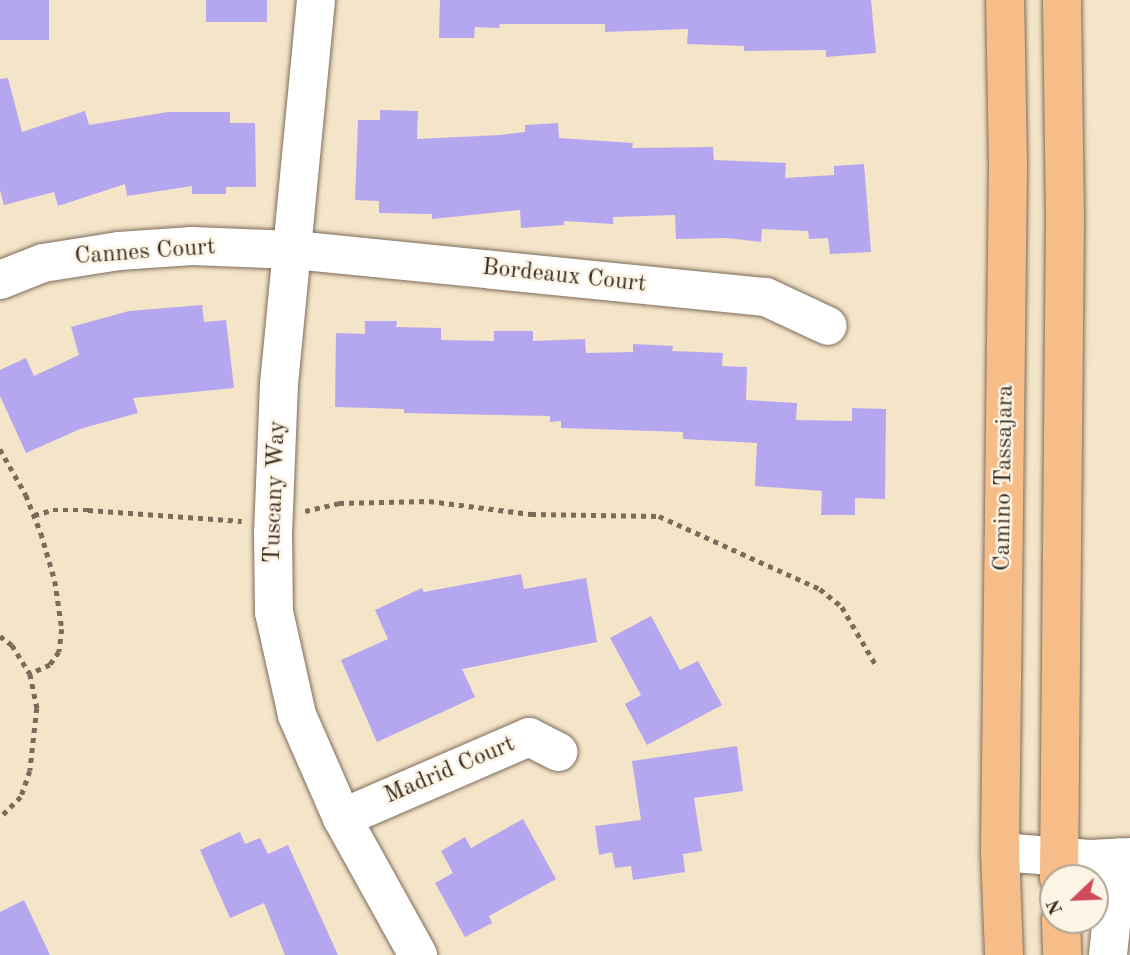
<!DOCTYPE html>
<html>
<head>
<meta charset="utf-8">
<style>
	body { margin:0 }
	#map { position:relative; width:1130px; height:955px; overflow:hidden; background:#f4e4c8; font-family:"Old Standard TT",serif }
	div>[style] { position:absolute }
	.building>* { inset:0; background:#b5a6f0; transform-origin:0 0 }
	.path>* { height:4.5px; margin-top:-2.25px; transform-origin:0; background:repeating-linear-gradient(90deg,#7c6b5a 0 5px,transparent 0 10px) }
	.roads { filter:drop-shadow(0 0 2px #7c6b5a) drop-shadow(0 0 2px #7c6b5a) }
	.minor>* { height:38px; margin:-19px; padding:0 19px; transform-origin:19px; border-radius:19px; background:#fff }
	.major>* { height:38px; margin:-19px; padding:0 19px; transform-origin:19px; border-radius:19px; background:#f7bd88 }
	span { translate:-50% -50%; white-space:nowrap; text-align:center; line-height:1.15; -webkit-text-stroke:5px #fcf5e5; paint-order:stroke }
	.street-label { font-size:24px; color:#3b2a1e }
	.north { position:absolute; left:1039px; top:864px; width:70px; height:70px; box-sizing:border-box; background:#fcf5e5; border:2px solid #afa495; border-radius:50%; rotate:247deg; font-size:19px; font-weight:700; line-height:28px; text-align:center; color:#3b2a1e }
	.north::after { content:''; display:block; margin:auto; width:24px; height:32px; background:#d1495b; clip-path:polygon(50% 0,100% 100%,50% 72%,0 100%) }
</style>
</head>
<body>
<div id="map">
	<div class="building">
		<div style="left:0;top:0;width:49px;height:40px"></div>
		<div style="left:206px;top:0;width:61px;height:22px"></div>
		<div style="clip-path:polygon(440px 0,871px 0,876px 53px,826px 57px,826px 50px,744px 51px,744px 46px,687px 44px,688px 29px,605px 32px,605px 24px,500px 24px,499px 28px,475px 27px,474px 38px,439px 38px)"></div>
		<div style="clip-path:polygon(8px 78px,22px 132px,85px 111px,89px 125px,168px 112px,230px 112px,230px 123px,255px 123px,256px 187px,226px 187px,226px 194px,192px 194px,192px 186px,127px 196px,125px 184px,58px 206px,54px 192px,4px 205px,0 190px,0 79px)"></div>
		<div style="clip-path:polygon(380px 110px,418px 111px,417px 139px,500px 135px,525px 132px,525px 125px,558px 123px,559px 138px,633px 143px,632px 148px,713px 147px,714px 160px,786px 163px,785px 178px,834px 175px,834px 166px,864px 164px,871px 252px,830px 254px,828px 238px,809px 239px,808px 231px,762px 229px,761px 242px,727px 238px,676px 239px,675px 215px,613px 217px,613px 224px,564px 221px,564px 225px,521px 228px,520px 210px,432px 219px,432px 214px,379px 213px,379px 201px,355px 200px,358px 120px,380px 120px)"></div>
		<div style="clip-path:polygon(202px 305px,204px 322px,226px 320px,234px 388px,133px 398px,138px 413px,80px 429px,26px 453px,0 396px,0 370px,26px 358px,34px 376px,79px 355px,71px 327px,129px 311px)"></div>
		<div style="clip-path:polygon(365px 321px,397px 321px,396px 327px,441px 328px,441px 340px,494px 341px,494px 331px,533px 331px,533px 341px,585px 339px,586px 353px,633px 352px,633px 344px,673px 346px,672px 351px,723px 353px,722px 366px,747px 367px,746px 400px,797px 403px,796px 420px,852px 421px,852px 408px,886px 409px,885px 499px,855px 498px,855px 515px,821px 515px,822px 491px,755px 486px,757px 443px,683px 439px,683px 432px,561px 428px,561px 421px,550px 422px,550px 416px,404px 413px,404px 409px,335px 407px,336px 333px,365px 334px)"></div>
		<div style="clip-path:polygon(521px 574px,524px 589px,586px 578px,597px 642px,462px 669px,475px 697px,377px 742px,341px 660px,388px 639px,375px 610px,422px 588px,424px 592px)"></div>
		<div style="clip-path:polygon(651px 616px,680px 670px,698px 661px,722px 705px,647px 745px,625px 704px,641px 695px,610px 638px)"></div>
		<div style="clip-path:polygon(737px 746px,743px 791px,694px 798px,702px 851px,683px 854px,685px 872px,633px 880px,631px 866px,615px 868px,612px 852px,599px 855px,595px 826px,641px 820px,632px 761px)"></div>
		<div style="clip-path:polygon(523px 819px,556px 879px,489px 916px,492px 923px,465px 937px,435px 883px,453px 873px,441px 851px,465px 837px,471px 848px)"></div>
		<div style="clip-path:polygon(240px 832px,245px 844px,260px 838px,268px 854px,288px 845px,338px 955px,285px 955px,264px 903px,230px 918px,200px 850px)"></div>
		<div style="clip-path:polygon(24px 900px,50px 955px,0 955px,0 912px)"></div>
	</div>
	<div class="path">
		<div style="left:0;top:449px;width:53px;rotate:60.5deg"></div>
		<div style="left:26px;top:495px;width:41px;rotate:68.5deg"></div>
		<div style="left:41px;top:533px;width:50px;rotate:73.7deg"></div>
		<div style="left:55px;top:581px;width:49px;rotate:81.7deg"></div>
		<div style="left:62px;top:629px;width:23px;rotate:97deg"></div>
		<div style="left:59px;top:652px;width:16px;rotate:125deg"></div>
		<div style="left:50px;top:665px;width:22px;rotate:156deg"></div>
		<div style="left:305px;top:511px;width:35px;rotate:-13deg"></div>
		<div style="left:339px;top:503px;width:90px;rotate:-1.3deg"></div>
		<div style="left:429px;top:501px;width:103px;rotate:7.3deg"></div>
		<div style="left:531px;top:514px;width:128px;rotate:0.9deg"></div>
		<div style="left:659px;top:516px;width:177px;rotate:24.4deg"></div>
		<div style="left:820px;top:589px;width:28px;rotate:39deg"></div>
		<div style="left:842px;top:607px;width:67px;rotate:59.6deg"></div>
		<div style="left:34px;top:515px;width:20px;rotate:-15deg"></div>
		<div style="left:53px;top:510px;width:35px"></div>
		<div style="left:88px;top:510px;width:154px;rotate:4.1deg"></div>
		<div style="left:0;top:636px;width:15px;rotate:37deg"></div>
		<div style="left:12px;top:645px;width:34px;rotate:58deg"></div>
		<div style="left:30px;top:674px;width:35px;rotate:78deg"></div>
		<div style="left:37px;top:708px;width:63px;rotate:96.3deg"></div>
		<div style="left:30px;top:771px;width:28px;rotate:109deg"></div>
		<div style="left:21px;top:797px;width:30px;rotate:135deg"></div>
	</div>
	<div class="roads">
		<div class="minor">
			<div style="left:316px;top:0;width:386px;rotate:95.5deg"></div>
			<div style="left:279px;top:384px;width:149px;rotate:92.3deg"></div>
			<div style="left:273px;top:533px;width:79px;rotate:89.3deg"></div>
			<div style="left:274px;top:612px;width:106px;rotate:77.4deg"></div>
			<div style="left:297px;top:715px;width:112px;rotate:66.4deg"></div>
			<div style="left:342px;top:818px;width:157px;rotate:61deg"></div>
			<div style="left:0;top:280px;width:46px;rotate:-21.6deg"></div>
			<div style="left:43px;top:263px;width:77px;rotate:-9deg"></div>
			<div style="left:119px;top:251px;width:73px;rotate:-3.9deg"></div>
			<div style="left:192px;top:246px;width:102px;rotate:2.2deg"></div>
			<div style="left:294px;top:250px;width:474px;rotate:5.7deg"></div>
			<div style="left:766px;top:297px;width:68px;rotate:25.1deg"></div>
			<div style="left:342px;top:818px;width:204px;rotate:-23.4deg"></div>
			<div style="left:529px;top:737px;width:33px;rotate:27deg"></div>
			<div style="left:1000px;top:852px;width:90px;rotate:4.4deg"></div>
			<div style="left:1090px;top:859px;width:40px;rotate:-2.9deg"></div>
			<div style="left:1108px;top:955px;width:98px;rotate:-84.1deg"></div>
		</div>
		<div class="major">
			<div style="left:1059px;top:878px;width:660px;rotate:-89.48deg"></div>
			<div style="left:1065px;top:218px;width:218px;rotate:-90.8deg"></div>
			<div style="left:1061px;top:920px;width:35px;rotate:88deg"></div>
			<div style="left:1004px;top:955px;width:103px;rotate:-92.2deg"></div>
			<div style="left:1000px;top:852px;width:686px;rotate:-89.33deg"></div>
			<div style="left:1008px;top:166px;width:166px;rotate:-91deg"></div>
		</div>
	</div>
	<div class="street-label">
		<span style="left:145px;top:253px;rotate:-4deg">Cannes Court</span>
		<span style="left:564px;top:277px;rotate:6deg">Bordeaux Court</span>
		<span style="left:1005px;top:478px;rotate:-89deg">Camino Tassajara</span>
		<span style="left:276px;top:492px;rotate:-88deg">Tuscany Way</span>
		<span style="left:450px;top:771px;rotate:-23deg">Madrid Court</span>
	</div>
	<div class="north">N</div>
</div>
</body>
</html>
